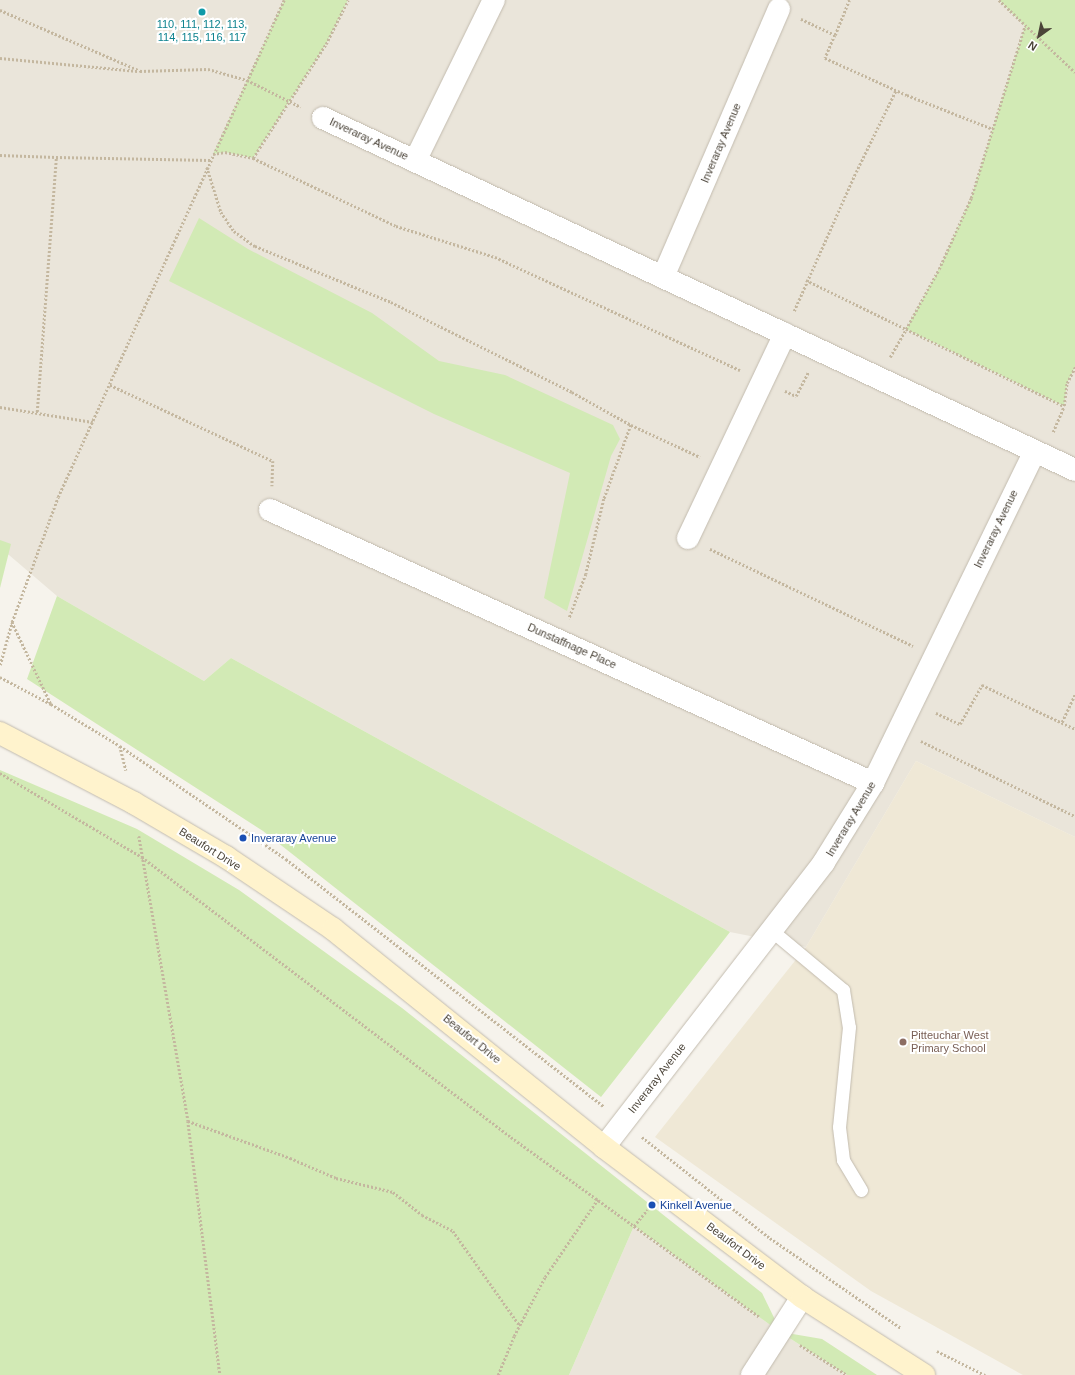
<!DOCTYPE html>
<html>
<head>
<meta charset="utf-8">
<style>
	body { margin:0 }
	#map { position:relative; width:1075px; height:1375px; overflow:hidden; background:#f6f3ec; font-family:Helvetica,sans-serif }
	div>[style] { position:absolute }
	.residential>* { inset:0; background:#eae5da }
	.education>* { inset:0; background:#efe8d6 }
	.green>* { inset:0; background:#d2eab5 }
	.path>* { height:2.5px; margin-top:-1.25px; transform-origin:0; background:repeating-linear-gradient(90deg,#c4b79f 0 2px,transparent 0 4px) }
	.roads { filter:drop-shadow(0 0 1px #c2bbae) drop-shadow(0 0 1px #c2bbae) }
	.lane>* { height:13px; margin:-6.5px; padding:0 6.5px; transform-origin:6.5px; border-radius:6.5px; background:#fff }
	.street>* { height:22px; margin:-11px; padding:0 11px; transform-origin:11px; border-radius:11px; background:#fff }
	.secondary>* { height:22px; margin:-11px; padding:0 11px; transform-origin:11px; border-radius:11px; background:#fff3cd }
	.dots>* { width:11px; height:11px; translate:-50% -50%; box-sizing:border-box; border:2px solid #fff; border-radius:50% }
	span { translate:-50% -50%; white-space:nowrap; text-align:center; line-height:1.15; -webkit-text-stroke:4px #fff; paint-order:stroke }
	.culture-label { font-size:11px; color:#0d838f }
	.street-label { font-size:11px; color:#4b4439 }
	.transit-label { font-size:11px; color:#164399 }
	.left { translate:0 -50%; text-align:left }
	.education-label { font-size:11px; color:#785e54 }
	.north { position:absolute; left:1019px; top:16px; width:40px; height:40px; -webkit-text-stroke:3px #fff; paint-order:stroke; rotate:213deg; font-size:11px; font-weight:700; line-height:16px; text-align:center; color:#4b4439 }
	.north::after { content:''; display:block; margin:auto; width:14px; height:18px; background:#4b4439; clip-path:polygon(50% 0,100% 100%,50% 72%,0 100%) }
</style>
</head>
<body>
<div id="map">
	<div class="residential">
		<div style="clip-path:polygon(0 0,1075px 0,1075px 837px,916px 761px,806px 947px,730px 932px,231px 658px,204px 681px,57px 596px,9px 555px,0 551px)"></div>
		<div style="clip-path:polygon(634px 1226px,780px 1332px,847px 1375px,569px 1375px)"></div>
	</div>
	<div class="education">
		<div style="clip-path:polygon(916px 761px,1075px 837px,1075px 1375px,1023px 1375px,871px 1291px,655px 1137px,806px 947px)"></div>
	</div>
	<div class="green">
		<div style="clip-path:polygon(284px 0,348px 0,326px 44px,253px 158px,225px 152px,213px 154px)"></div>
		<div style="clip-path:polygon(999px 0,1075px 0,1075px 367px,1067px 383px,1064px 406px,906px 329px,939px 269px,971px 198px,1025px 26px)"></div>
		<div style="clip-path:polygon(199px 218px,248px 249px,372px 313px,439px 361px,505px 375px,613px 425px,620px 439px,611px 456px,567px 611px,544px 598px,570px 473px,434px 414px,169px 281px)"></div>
		<div style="clip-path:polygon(0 540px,11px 544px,0 588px)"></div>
		<div style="clip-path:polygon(57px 596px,204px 681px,231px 658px,730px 932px,601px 1097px,263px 831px,27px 679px)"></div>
		<div style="clip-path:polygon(0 770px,137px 829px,239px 890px,402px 1008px,762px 1293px,781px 1332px,822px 1339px,877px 1375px,847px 1375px,780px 1332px,634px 1226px,569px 1375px,0 1375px)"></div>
	</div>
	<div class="path">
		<div style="left:999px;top:0;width:105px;rotate:43.5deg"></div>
		<div style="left:0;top:10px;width:153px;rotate:23.5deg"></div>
		<div style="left:140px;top:71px;width:68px;rotate:-1.7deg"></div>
		<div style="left:208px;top:69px;width:41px;rotate:15.8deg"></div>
		<div style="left:247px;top:80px;width:60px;rotate:26.6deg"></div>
		<div style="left:801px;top:19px;width:38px;rotate:25deg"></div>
		<div style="left:835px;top:35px;width:38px;rotate:-68deg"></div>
		<div style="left:835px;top:35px;width:25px;rotate:113deg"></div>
		<div style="left:825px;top:58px;width:90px;rotate:24.3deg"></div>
		<div style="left:907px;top:95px;width:92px;rotate:21.6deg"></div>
		<div style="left:0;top:58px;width:138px;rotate:5.4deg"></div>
		<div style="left:213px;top:154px;width:12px;rotate:-9deg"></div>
		<div style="left:225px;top:152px;width:29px;rotate:12deg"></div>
		<div style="left:253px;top:158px;width:158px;rotate:25.4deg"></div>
		<div style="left:396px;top:226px;width:104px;rotate:17.4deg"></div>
		<div style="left:495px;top:257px;width:270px;rotate:24.8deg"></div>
		<div style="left:0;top:155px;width:56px;rotate:2deg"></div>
		<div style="left:253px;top:158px;width:135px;rotate:-57.4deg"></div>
		<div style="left:326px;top:44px;width:49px;rotate:-63.4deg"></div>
		<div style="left:207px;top:167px;width:47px;rotate:72.7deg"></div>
		<div style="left:221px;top:212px;width:23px;rotate:56deg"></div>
		<div style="left:234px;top:231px;width:26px;rotate:36deg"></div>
		<div style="left:255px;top:246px;width:147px;rotate:22.4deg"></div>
		<div style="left:391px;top:302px;width:202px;rotate:26.4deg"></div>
		<div style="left:572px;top:392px;width:68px;rotate:29.2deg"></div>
		<div style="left:631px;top:425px;width:79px;rotate:110deg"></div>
		<div style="left:604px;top:499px;width:77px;rotate:103.5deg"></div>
		<div style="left:586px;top:574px;width:48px;rotate:110.7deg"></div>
		<div style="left:806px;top:280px;width:111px;rotate:26.1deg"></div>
		<div style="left:906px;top:329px;width:68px;rotate:-61.2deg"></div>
		<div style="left:939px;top:269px;width:78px;rotate:-65.7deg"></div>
		<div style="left:971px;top:198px;width:180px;rotate:-72.6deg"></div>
		<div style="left:794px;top:311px;width:152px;rotate:-66deg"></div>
		<div style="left:856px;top:172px;width:91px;rotate:-64deg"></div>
		<div style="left:890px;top:357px;width:32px;rotate:-60deg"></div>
		<div style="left:906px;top:329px;width:176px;rotate:26deg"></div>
		<div style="left:110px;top:385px;width:180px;rotate:25deg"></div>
		<div style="left:273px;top:461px;width:25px;rotate:92deg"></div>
		<div style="left:785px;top:391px;width:12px;rotate:24deg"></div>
		<div style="left:796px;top:396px;width:27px;rotate:-63deg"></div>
		<div style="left:0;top:407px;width:94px;rotate:9.2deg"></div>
		<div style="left:37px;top:412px;width:256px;rotate:-85.7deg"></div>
		<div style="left:56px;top:157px;width:154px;rotate:1.1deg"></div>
		<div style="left:631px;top:425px;width:76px;rotate:24.9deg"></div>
		<div style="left:1053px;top:432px;width:28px;rotate:-67deg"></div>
		<div style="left:1064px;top:406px;width:23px;rotate:-83deg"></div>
		<div style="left:1067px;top:383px;width:18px;rotate:-63deg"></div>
		<div style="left:710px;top:549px;width:225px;rotate:25.5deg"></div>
		<div style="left:12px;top:622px;width:91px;rotate:64.6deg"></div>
		<div style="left:0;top:665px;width:45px;rotate:-74.4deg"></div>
		<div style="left:12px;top:622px;width:133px;rotate:-69.8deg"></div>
		<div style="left:58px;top:497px;width:546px;rotate:-65.55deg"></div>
		<div style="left:0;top:677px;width:58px;rotate:27.9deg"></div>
		<div style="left:51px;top:704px;width:81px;rotate:31.3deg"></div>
		<div style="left:120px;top:746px;width:25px;rotate:76deg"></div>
		<div style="left:936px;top:713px;width:26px;rotate:25deg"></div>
		<div style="left:960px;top:724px;width:45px;rotate:-60.6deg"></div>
		<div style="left:982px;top:685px;width:103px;rotate:25.3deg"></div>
		<div style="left:1062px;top:722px;width:31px;rotate:-65deg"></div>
		<div style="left:921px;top:741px;width:171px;rotate:26deg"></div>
		<div style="left:120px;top:746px;width:201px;rotate:34.2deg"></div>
		<div style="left:286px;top:859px;width:403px;rotate:37.9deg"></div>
		<div style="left:0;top:773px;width:165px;rotate:30.6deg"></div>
		<div style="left:142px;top:857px;width:463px;rotate:37.2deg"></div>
		<div style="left:511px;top:1137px;width:307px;rotate:35.9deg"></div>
		<div style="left:139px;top:836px;width:289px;rotate:80.2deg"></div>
		<div style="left:188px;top:1121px;width:256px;rotate:82.8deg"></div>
		<div style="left:188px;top:1121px;width:109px;rotate:19.9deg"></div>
		<div style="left:290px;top:1158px;width:50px;rotate:23.5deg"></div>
		<div style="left:336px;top:1178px;width:59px;rotate:13.8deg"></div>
		<div style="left:393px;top:1192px;width:37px;rotate:38deg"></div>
		<div style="left:422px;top:1215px;width:35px;rotate:27deg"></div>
		<div style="left:453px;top:1231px;width:116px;rotate:54.8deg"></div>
		<div style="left:642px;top:1137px;width:163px;rotate:38.3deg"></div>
		<div style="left:770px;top:1238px;width:159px;rotate:34.5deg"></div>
		<div style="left:634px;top:1226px;width:21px;rotate:-51deg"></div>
		<div style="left:800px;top:1345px;width:56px;rotate:32.6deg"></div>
		<div style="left:937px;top:1351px;width:54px;rotate:26.6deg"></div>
		<div style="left:498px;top:1375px;width:42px;rotate:-67.7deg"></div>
		<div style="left:514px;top:1336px;width:67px;rotate:-62.3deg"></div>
		<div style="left:545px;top:1277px;width:94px;rotate:-55.8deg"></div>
	</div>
	<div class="roads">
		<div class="lane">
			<div style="left:771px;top:930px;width:94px;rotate:39.8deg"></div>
			<div style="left:843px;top:990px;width:37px;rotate:81deg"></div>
			<div style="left:849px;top:1027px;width:100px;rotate:95.7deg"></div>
			<div style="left:839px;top:1127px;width:33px;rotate:83deg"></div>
			<div style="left:843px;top:1160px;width:35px;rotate:59deg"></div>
		</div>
		<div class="street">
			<div style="left:323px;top:118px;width:830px;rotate:25.08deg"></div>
			<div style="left:415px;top:161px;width:179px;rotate:-63.9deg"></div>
			<div style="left:663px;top:277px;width:292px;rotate:-66.6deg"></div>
			<div style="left:270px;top:510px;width:662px;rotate:24.36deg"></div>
			<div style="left:688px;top:538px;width:226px;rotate:-64.6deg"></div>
			<div style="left:604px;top:1147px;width:360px;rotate:-52.3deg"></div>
			<div style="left:824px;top:862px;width:93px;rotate:-58.2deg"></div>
			<div style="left:873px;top:783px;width:369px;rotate:-64deg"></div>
			<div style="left:752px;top:1375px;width:93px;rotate:-57.3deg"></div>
		</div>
		<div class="secondary">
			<div style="left:0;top:733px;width:151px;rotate:27.6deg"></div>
			<div style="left:134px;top:803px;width:107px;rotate:30.4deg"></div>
			<div style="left:226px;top:857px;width:129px;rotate:33.9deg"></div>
			<div style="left:333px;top:929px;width:348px;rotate:38.8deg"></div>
			<div style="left:604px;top:1147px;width:248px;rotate:37.1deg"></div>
			<div style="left:802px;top:1297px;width:145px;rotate:32.6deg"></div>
		</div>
	</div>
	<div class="dots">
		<div style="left:202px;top:12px;background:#0f9aa8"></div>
		<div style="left:243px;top:838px;background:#1a4fb4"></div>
		<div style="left:903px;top:1042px;background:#8d6e63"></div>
		<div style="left:652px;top:1205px;background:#1a4fb4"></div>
	</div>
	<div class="culture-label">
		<span style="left:202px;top:31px">110, 111, 112, 113,<br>114, 115, 116, 117</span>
	</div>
	<div class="street-label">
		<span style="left:369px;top:139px;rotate:25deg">Inveraray Avenue</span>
		<span style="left:721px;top:143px;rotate:-67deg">Inveraray Avenue</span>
		<span style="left:996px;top:529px;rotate:-64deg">Inveraray Avenue</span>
		<span style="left:572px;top:646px;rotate:24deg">Dunstaffnage Place</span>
		<span style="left:851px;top:819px;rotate:-59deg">Inveraray Avenue</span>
		<span style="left:210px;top:849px;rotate:32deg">Beaufort Drive</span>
		<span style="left:472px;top:1039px;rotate:39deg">Beaufort Drive</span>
		<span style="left:657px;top:1078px;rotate:-52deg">Inveraray Avenue</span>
		<span style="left:736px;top:1246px;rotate:37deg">Beaufort Drive</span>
	</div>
	<div class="transit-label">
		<span class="left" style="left:251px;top:838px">Inveraray Avenue</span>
		<span class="left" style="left:660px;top:1205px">Kinkell Avenue</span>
	</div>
	<div class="education-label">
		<span class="left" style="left:911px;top:1042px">Pitteuchar West<br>Primary School</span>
	</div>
	<div class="north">N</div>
</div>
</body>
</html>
